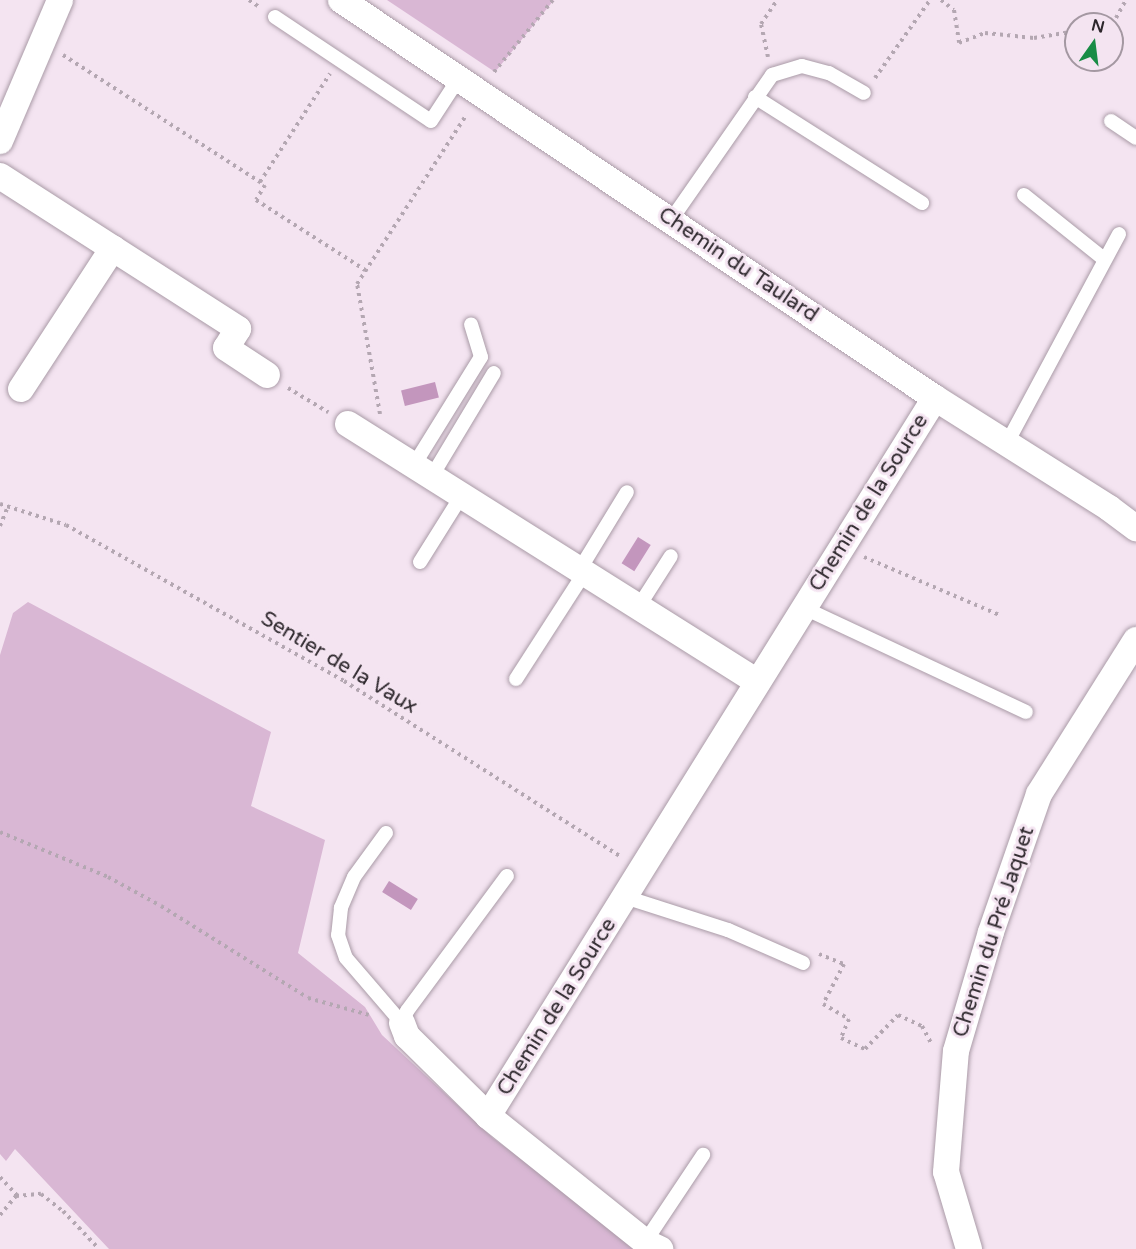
<!DOCTYPE html>
<html>
<head>
<meta charset="utf-8">
<style>
	body { margin:0 }
	#map { position:relative; width:1136px; height:1249px; overflow:hidden; background:#f4e4f1; font-family:"Varela Round",sans-serif }
	div>[style] { position:absolute }
	.green>* { inset:0; background:#d9b7d4 }
	.water>* { inset:0; background:#c396bd; transform-origin:0 0 }
	.path>* { height:4px; margin-top:-2px; transform-origin:0; background:repeating-linear-gradient(90deg,#b4a7b2 0 3px,transparent 0 7.5px) }
	.roads { filter:drop-shadow(0 0 2px #aa9ba7) drop-shadow(0 0 2px #aa9ba7) }
	.lane>* { height:14px; margin:-7px; padding:0 7px; transform-origin:7px; border-radius:7px; background:#fff }
	.street>* { height:26px; margin:-13px; padding:0 13px; transform-origin:13px; border-radius:13px; background:#fff }
	span { translate:-50% -50%; white-space:nowrap; text-align:center; line-height:1.15; -webkit-text-stroke:6px #f4e4f1; paint-order:stroke }
	.street-label { font-size:21px; color:#2d272c }
	.north { position:absolute; left:1064px; top:12px; width:60px; height:60px; box-sizing:border-box; background:#f4e4f1; border:2px solid #a498a2; border-radius:50%; rotate:14deg; font-size:16px; font-weight:700; line-height:24px; text-align:center; color:#2d272c }
	.north::after { content:''; display:block; margin:auto; width:21px; height:27px; background:#198c46; clip-path:polygon(50% 0,100% 100%,50% 72%,0 100%) }
</style>
</head>
<body>
<div id="map">
	<div class="green">
		<div style="clip-path:polygon(387px 0,554px 0,495px 72px)"></div>
		<div style="clip-path:polygon(28px 602px,271px 732px,251px 806px,325px 840px,298px 953px,365px 1007px,382px 1035px,494px 1139px,647px 1249px,109px 1249px,15px 1149px,6px 1161px,0 1154px,0 655px,13px 613px)"></div>
	</div>
	<div class="water">
		<div style="left:435px;top:382px;width:16px;height:35px;rotate:76deg"></div>
		<div style="left:638px;top:537px;width:15px;height:31px;rotate:32deg"></div>
		<div style="left:389px;top:881px;width:34px;height:13px;rotate:32deg"></div>
	</div>
	<div class="path">
		<div style="left:249px;top:0;width:14px;rotate:34deg"></div>
		<div style="left:941px;top:0;width:16px;rotate:38deg"></div>
		<div style="left:954px;top:10px;width:33px;rotate:81deg"></div>
		<div style="left:959px;top:43px;width:28px;rotate:-21deg"></div>
		<div style="left:985px;top:33px;width:49px;rotate:5.8deg"></div>
		<div style="left:1034px;top:38px;width:43px;rotate:-9.5deg"></div>
		<div style="left:1103px;top:24px;width:14px;rotate:-25deg"></div>
		<div style="left:1116px;top:18px;width:21px;rotate:-61deg"></div>
		<div style="left:63px;top:55px;width:240px;rotate:32.8deg"></div>
		<div style="left:265px;top:185px;width:17px;rotate:121deg"></div>
		<div style="left:256px;top:200px;width:130px;rotate:32.7deg"></div>
		<div style="left:768px;top:57px;width:34px;rotate:-102deg"></div>
		<div style="left:761px;top:24px;width:29px;rotate:-56deg"></div>
		<div style="left:494px;top:72px;width:93px;rotate:-50.7deg"></div>
		<div style="left:875px;top:78px;width:95px;rotate:-54.8deg"></div>
		<div style="left:260px;top:182px;width:129px;rotate:-57.1deg"></div>
		<div style="left:288px;top:388px;width:47px;rotate:31deg"></div>
		<div style="left:380px;top:414px;width:132px;rotate:-100deg"></div>
		<div style="left:357px;top:284px;width:202px;rotate:-57.1deg"></div>
		<div style="left:0;top:504px;width:69px;rotate:17.7deg"></div>
		<div style="left:66px;top:525px;width:319px;rotate:29.3deg"></div>
		<div style="left:344px;top:681px;width:328px;rotate:32.4deg"></div>
		<div style="left:0;top:526px;width:22px;rotate:-68deg"></div>
		<div style="left:864px;top:557px;width:147px;rotate:23.2deg"></div>
		<div style="left:0;top:832px;width:117px;rotate:22.6deg"></div>
		<div style="left:108px;top:877px;width:60px;rotate:28.7deg"></div>
		<div style="left:161px;top:906px;width:173px;rotate:32deg"></div>
		<div style="left:308px;top:998px;width:63px;rotate:15.6deg"></div>
		<div style="left:819px;top:954px;width:27px;rotate:22deg"></div>
		<div style="left:844px;top:964px;width:45px;rotate:117.7deg"></div>
		<div style="left:823px;top:1004px;width:30px;rotate:30deg"></div>
		<div style="left:849px;top:1019px;width:21px;rotate:113deg"></div>
		<div style="left:841px;top:1038px;width:26px;rotate:25deg"></div>
		<div style="left:865px;top:1049px;width:47px;rotate:-45.9deg"></div>
		<div style="left:898px;top:1015px;width:26px;rotate:25deg"></div>
		<div style="left:922px;top:1026px;width:19px;rotate:62deg"></div>
		<div style="left:0;top:1177px;width:25px;rotate:47deg"></div>
		<div style="left:0;top:1215px;width:25px;rotate:-50deg"></div>
		<div style="left:16px;top:1196px;width:25px;rotate:-5deg"></div>
		<div style="left:41px;top:1194px;width:28px;rotate:38deg"></div>
		<div style="left:63px;top:1211px;width:52px;rotate:46.5deg"></div>
	</div>
	<div class="roads">
		<div class="lane">
			<div style="left:275px;top:17px;width:187px;rotate:33.7deg"></div>
			<div style="left:431px;top:121px;width:51px;rotate:-56.9deg"></div>
			<div style="left:755px;top:97px;width:198px;rotate:32.4deg"></div>
			<div style="left:1111px;top:121px;width:30px;rotate:34deg"></div>
			<div style="left:1024px;top:195px;width:102px;rotate:38.7deg"></div>
			<div style="left:671px;top:220px;width:177px;rotate:-55.1deg"></div>
			<div style="left:772px;top:75px;width:31px;rotate:-17deg"></div>
			<div style="left:802px;top:66px;width:28px;rotate:15deg"></div>
			<div style="left:829px;top:73px;width:40px;rotate:29.7deg"></div>
			<div style="left:1007px;top:443px;width:237px;rotate:-61.8deg"></div>
			<div style="left:414px;top:465px;width:127px;rotate:-58.2deg"></div>
			<div style="left:481px;top:357px;width:34px;rotate:-107deg"></div>
			<div style="left:432px;top:476px;width:120px;rotate:-59deg"></div>
			<div style="left:420px;top:562px;width:79px;rotate:-57.9deg"></div>
			<div style="left:580px;top:569px;width:90px;rotate:-58.6deg"></div>
			<div style="left:639px;top:606px;width:59px;rotate:-57.4deg"></div>
			<div style="left:804px;top:608px;width:245px;rotate:25.1deg"></div>
			<div style="left:516px;top:679px;width:127px;rotate:-57.2deg"></div>
			<div style="left:386px;top:833px;width:54px;rotate:126deg"></div>
			<div style="left:354px;top:877px;width:34px;rotate:113deg"></div>
			<div style="left:341px;top:908px;width:27px;rotate:96deg"></div>
			<div style="left:338px;top:935px;width:24px;rotate:71deg"></div>
			<div style="left:346px;top:958px;width:86px;rotate:49.3deg"></div>
			<div style="left:402px;top:1023px;width:13px;rotate:-67deg"></div>
			<div style="left:407px;top:1011px;width:168px;rotate:-53.5deg"></div>
			<div style="left:625px;top:897px;width:108px;rotate:17.8deg"></div>
			<div style="left:728px;top:930px;width:82px;rotate:23.7deg"></div>
			<div style="left:645px;top:1242px;width:105px;rotate:-56.3deg"></div>
		</div>
		<div class="street">
			<div style="left:341px;top:0;width:715px;rotate:33.82deg"></div>
			<div style="left:935px;top:398px;width:206px;rotate:32.3deg"></div>
			<div style="left:1109px;top:508px;width:34px;rotate:37deg"></div>
			<div style="left:0;top:141px;width:153px;rotate:-66.9deg"></div>
			<div style="left:0;top:176px;width:283px;rotate:32.7deg"></div>
			<div style="left:238px;top:329px;width:22px;rotate:122deg"></div>
			<div style="left:226px;top:348px;width:49px;rotate:33.4deg"></div>
			<div style="left:21px;top:389px;width:168px;rotate:-56.9deg"></div>
			<div style="left:348px;top:424px;width:484px;rotate:32.2deg"></div>
			<div style="left:402px;top:1023px;width:14px;rotate:69deg"></div>
			<div style="left:407px;top:1036px;width:114px;rotate:44.6deg"></div>
			<div style="left:488px;top:1116px;width:201px;rotate:38.7deg"></div>
			<div style="left:645px;top:1242px;width:17px;rotate:25deg"></div>
			<div style="left:488px;top:1116px;width:846px;rotate:-58.1deg"></div>
			<div style="left:969px;top:1249px;width:80px;rotate:-106.6deg"></div>
			<div style="left:946px;top:1172px;width:121px;rotate:-85.3deg"></div>
			<div style="left:956px;top:1051px;width:124px;rotate:-73.6deg"></div>
			<div style="left:991px;top:932px;width:146px;rotate:-70.8deg"></div>
			<div style="left:1039px;top:794px;width:182px;rotate:-57.8deg"></div>
		</div>
	</div>
	<div class="street-label">
		<span style="left:738px;top:265px;rotate:34deg">Chemin du Taulard</span>
		<span style="left:869px;top:503px;rotate:-58deg">Chemin de la Source</span>
		<span style="left:339px;top:663px;rotate:31deg">Sentier de la Vaux</span>
		<span style="left:994px;top:932px;rotate:-72deg">Chemin du Pré Jaquet</span>
		<span style="left:557px;top:1007px;rotate:-58deg">Chemin de la Source</span>
	</div>
	<div class="north">N</div>
</div>
</body>
</html>
